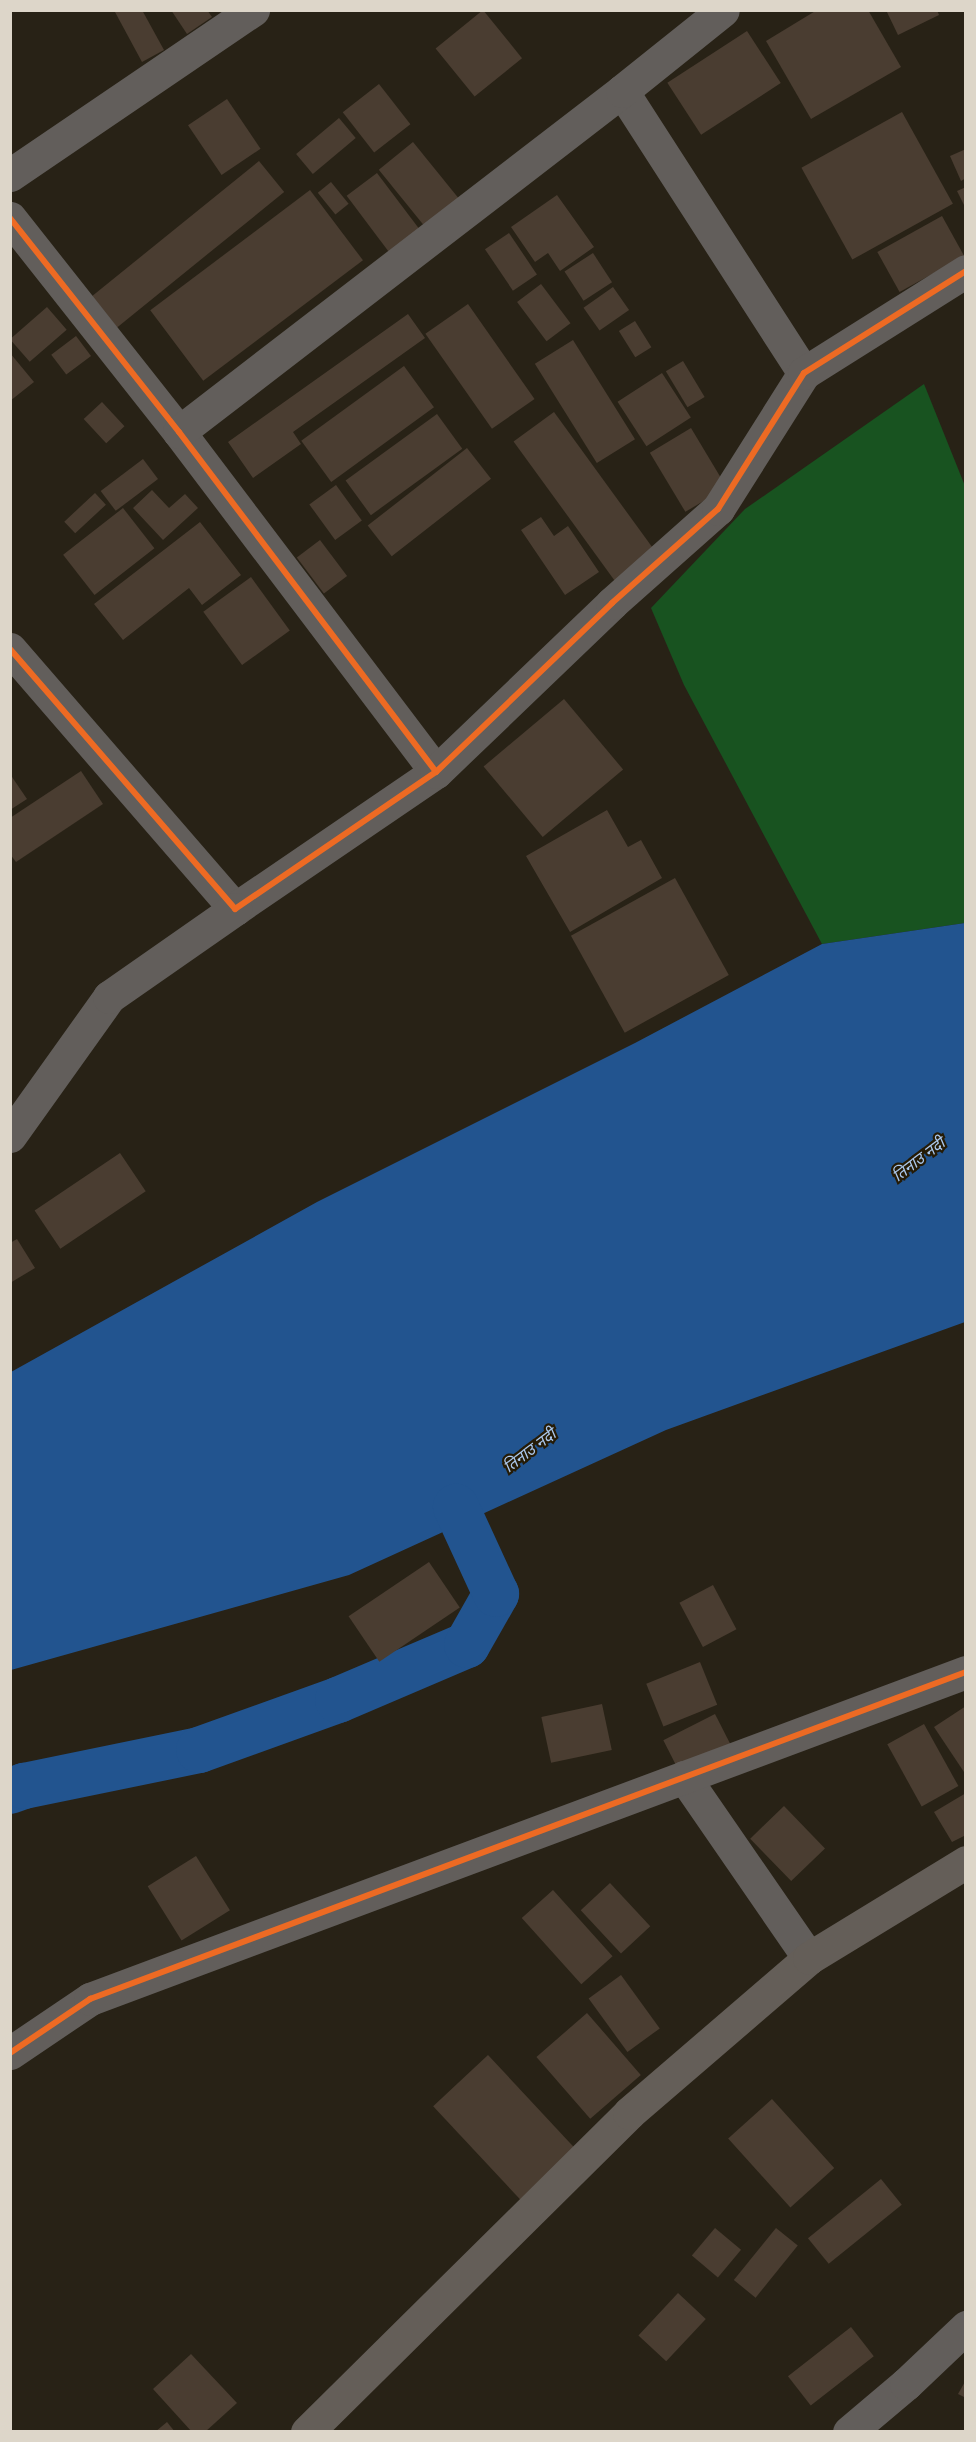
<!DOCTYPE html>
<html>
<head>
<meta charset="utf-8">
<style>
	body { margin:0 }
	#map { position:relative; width:976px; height:2442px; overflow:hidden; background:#282216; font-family:Montserrat,"Noto Sans Devanagari",sans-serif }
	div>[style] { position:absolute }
	.green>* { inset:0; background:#185320 }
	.water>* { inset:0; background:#22548f }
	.canal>* { height:46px; margin:-23px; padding:0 23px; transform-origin:23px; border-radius:23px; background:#22548f }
	.building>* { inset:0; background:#4a3d31; transform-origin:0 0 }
	.minor>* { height:33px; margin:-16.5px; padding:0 16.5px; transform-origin:16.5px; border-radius:16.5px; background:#625e5b }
	.major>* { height:33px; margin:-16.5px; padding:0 16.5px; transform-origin:16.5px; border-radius:16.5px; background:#645e58 }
	.cycleway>* { height:6px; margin:-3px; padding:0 3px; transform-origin:3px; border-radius:3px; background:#ed6a23 }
	span { translate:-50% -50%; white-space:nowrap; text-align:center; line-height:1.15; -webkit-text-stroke:4.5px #251b06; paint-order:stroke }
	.water-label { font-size:16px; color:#acc9ee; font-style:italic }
	.frame { position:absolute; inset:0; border:12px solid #ddd6c9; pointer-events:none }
</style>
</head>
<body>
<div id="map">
	<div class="green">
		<div style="clip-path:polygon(924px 384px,965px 486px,965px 923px,822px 944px,684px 685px,651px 608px,745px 509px)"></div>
	</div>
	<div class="water">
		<div style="clip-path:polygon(965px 923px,965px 1322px,666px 1430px,349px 1575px,11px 1670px,11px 1372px,317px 1202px,635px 1043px,822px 944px)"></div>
	</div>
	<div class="canal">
		<div style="left:10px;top:1791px;width:15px;rotate:-20deg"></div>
		<div style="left:24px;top:1786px;width:179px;rotate:-11.6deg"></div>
		<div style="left:199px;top:1750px;width:148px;rotate:-19.8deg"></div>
		<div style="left:338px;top:1700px;width:140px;rotate:-23.1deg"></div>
		<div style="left:467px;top:1645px;width:59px;rotate:-60.4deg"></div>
		<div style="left:496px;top:1594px;width:96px;rotate:-114.7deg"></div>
	</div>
	<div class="building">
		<div style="clip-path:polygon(118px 10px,142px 10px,164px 50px,142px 62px,115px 12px)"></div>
		<div style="clip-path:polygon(171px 10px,207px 10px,212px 17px,187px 34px)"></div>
		<div style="left:483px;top:10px;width:62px;height:61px;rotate:51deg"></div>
		<div style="clip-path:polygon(817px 10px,868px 10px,901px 67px,811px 119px,766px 41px)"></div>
		<div style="clip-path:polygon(886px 10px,937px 10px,939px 15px,898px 35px)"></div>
		<div style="left:747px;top:31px;width:62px;height:95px;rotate:57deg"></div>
		<div style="left:379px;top:84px;width:51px;height:46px;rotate:52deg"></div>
		<div style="left:227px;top:99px;width:60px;height:47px;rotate:56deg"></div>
		<div style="left:902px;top:112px;width:105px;height:115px;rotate:61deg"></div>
		<div style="left:339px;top:118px;width:26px;height:56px;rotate:50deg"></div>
		<div style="left:413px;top:142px;width:75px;height:44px;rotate:51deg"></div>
		<div style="clip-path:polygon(966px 149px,966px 178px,961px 181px,950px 156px)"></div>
		<div style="left:259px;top:161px;width:40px;height:215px;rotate:51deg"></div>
		<div style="left:377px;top:173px;width:74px;height:38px;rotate:53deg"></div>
		<div style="left:331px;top:182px;width:28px;height:17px;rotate:51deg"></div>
		<div style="clip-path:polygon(966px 187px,966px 209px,957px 191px)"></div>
		<div style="left:310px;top:190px;width:88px;height:200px;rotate:53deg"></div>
		<div style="clip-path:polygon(557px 195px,594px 247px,560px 271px,548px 253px,535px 262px,511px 227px)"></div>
		<div style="left:942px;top:216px;width:46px;height:74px;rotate:61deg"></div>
		<div style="left:509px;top:233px;width:50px;height:29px;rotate:56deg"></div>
		<div style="left:593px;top:253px;width:35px;height:34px;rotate:57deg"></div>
		<div style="left:541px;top:284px;width:49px;height:30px;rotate:53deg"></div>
		<div style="left:613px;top:287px;width:28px;height:36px;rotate:55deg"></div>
		<div style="left:468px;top:304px;width:116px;height:52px;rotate:55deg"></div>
		<div style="left:47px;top:307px;width:30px;height:49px;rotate:49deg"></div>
		<div style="clip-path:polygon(408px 314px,425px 338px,293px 432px,301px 444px,253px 478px,228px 442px)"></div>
		<div style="left:635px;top:321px;width:31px;height:19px;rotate:58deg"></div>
		<div style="left:76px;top:336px;width:25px;height:31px;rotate:53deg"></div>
		<div style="left:573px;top:340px;width:117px;height:45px;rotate:58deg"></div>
		<div style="clip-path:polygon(10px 353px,34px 382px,10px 401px)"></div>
		<div style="left:683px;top:361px;width:42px;height:20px;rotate:59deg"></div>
		<div style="left:404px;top:366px;width:51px;height:127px;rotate:54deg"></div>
		<div style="left:662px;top:373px;width:53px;height:53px;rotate:57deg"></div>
		<div style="left:102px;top:402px;width:33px;height:25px;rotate:47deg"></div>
		<div style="left:554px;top:412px;width:178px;height:50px;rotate:54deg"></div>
		<div style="left:437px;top:414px;width:43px;height:113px;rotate:54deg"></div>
		<div style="left:691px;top:428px;width:69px;height:48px;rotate:59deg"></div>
		<div style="left:467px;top:448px;width:39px;height:126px;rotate:52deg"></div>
		<div style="left:143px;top:459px;width:25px;height:53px;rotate:53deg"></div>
		<div style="left:336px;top:485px;width:44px;height:33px;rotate:54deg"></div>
		<div style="clip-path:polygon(152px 490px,169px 508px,185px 494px,198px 508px,163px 540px,133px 508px)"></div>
		<div style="left:95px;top:493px;width:16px;height:42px;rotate:47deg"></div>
		<div style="left:123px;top:508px;width:51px;height:76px;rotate:52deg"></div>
		<div style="clip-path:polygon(541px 517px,554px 536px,568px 526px,599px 572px,565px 595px,521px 530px)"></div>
		<div style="clip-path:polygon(200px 522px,241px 575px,202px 605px,189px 588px,123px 640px,94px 604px)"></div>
		<div style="left:320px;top:540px;width:45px;height:29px;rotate:53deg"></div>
		<div style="left:251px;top:577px;width:66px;height:59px;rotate:54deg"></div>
		<div style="left:564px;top:699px;width:92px;height:105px;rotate:50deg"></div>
		<div style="clip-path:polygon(81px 771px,103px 804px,16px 862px,10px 854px,10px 818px)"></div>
		<div style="clip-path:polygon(10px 774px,27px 799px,10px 810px)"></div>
		<div style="clip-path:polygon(607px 810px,628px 847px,641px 840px,662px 878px,570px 932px,526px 856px)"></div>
		<div style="left:675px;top:878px;width:111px;height:119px;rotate:61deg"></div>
		<div style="left:120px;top:1153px;width:46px;height:103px;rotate:56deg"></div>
		<div style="clip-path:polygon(17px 1239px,35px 1268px,10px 1283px,10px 1243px)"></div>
		<div style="left:429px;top:1562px;width:55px;height:97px;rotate:56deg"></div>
		<div style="left:713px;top:1585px;width:50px;height:38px;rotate:62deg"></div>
		<div style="left:700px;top:1662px;width:46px;height:58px;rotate:68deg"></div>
		<div style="left:602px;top:1704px;width:47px;height:62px;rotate:78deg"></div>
		<div style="clip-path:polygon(966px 1706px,966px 1775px,934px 1727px)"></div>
		<div style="left:715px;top:1714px;width:39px;height:58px;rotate:63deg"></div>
		<div style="left:924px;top:1724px;width:71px;height:42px;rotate:61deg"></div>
		<div style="clip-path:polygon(966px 1793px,966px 1835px,952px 1842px,934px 1812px)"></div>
		<div style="left:784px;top:1806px;width:59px;height:47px;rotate:46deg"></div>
		<div style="left:196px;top:1856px;width:64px;height:57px;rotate:58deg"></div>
		<div style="left:610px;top:1883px;width:59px;height:40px;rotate:47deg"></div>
		<div style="left:553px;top:1890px;width:89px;height:42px;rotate:48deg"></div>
		<div style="left:621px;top:1975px;width:66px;height:40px;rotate:54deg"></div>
		<div style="left:587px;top:2013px;width:82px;height:67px;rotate:49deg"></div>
		<div style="left:488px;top:2055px;width:138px;height:75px;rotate:47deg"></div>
		<div style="left:772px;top:2099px;width:93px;height:59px;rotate:48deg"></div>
		<div style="left:881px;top:2179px;width:33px;height:94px;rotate:51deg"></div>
		<div style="left:715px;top:2228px;width:34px;height:36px;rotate:40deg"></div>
		<div style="left:776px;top:2228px;width:28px;height:67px;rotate:39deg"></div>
		<div style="left:678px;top:2293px;width:38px;height:58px;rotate:43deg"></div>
		<div style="left:851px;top:2327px;width:37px;height:80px;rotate:52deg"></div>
		<div style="clip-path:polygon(191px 2354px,237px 2403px,205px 2432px,192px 2432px,153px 2389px)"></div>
		<div style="clip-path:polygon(966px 2380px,966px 2398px,958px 2394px)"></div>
		<div style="clip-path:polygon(167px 2422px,175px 2432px,155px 2432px)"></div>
	</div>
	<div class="minor">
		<div style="left:622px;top:91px;width:336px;rotate:57.2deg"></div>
		<div style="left:10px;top:175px;width:294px;rotate:-34.2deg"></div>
		<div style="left:10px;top:218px;width:273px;rotate:51.7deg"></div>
		<div style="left:179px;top:432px;width:426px;rotate:52.9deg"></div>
		<div style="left:179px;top:432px;width:559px;rotate:-37.59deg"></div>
		<div style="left:622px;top:91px;width:129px;rotate:-38.7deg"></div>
		<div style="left:10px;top:649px;width:344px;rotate:49.1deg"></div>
		<div style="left:235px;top:909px;width:243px;rotate:-34.3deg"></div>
		<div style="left:436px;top:772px;width:244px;rotate:-43.8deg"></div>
		<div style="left:612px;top:603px;width:142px;rotate:-41.6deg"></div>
		<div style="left:718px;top:509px;width:161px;rotate:-57.7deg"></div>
		<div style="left:804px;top:373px;width:191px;rotate:-32.2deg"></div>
		<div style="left:10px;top:1136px;width:171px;rotate:-54.5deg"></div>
		<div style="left:109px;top:997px;width:154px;rotate:-34.9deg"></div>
		<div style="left:684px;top:1777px;width:220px;rotate:55.4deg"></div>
		<div style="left:10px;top:2053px;width:97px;rotate:-34deg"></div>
		<div style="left:90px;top:1999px;width:935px;rotate:-20.47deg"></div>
		<div style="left:849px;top:2432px;width:75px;rotate:-40.1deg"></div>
		<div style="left:906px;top:2384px;width:83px;rotate:-43.5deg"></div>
	</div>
	<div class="major">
		<div style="left:307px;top:2432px;width:453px;rotate:-44.7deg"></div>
		<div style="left:629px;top:2113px;width:238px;rotate:-40.7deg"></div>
		<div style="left:809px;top:1958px;width:184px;rotate:-31.4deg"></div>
	</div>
	<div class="cycleway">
		<div style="left:10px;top:218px;width:273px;rotate:51.7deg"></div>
		<div style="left:179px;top:432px;width:426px;rotate:52.9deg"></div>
		<div style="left:10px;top:649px;width:344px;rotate:49.1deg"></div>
		<div style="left:235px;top:909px;width:243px;rotate:-34.3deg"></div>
		<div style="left:436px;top:772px;width:244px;rotate:-43.8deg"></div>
		<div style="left:612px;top:603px;width:142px;rotate:-41.6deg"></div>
		<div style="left:718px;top:509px;width:161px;rotate:-57.7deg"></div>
		<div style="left:804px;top:373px;width:191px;rotate:-32.2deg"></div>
		<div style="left:10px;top:2053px;width:97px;rotate:-34deg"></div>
		<div style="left:90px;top:1999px;width:935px;rotate:-20.47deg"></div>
	</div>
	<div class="water-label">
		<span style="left:919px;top:1160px;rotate:-37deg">तिनाउ नदी</span>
		<span style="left:530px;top:1451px;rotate:-37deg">तिनाउ नदी</span>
	</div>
	<div class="frame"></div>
</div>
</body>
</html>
